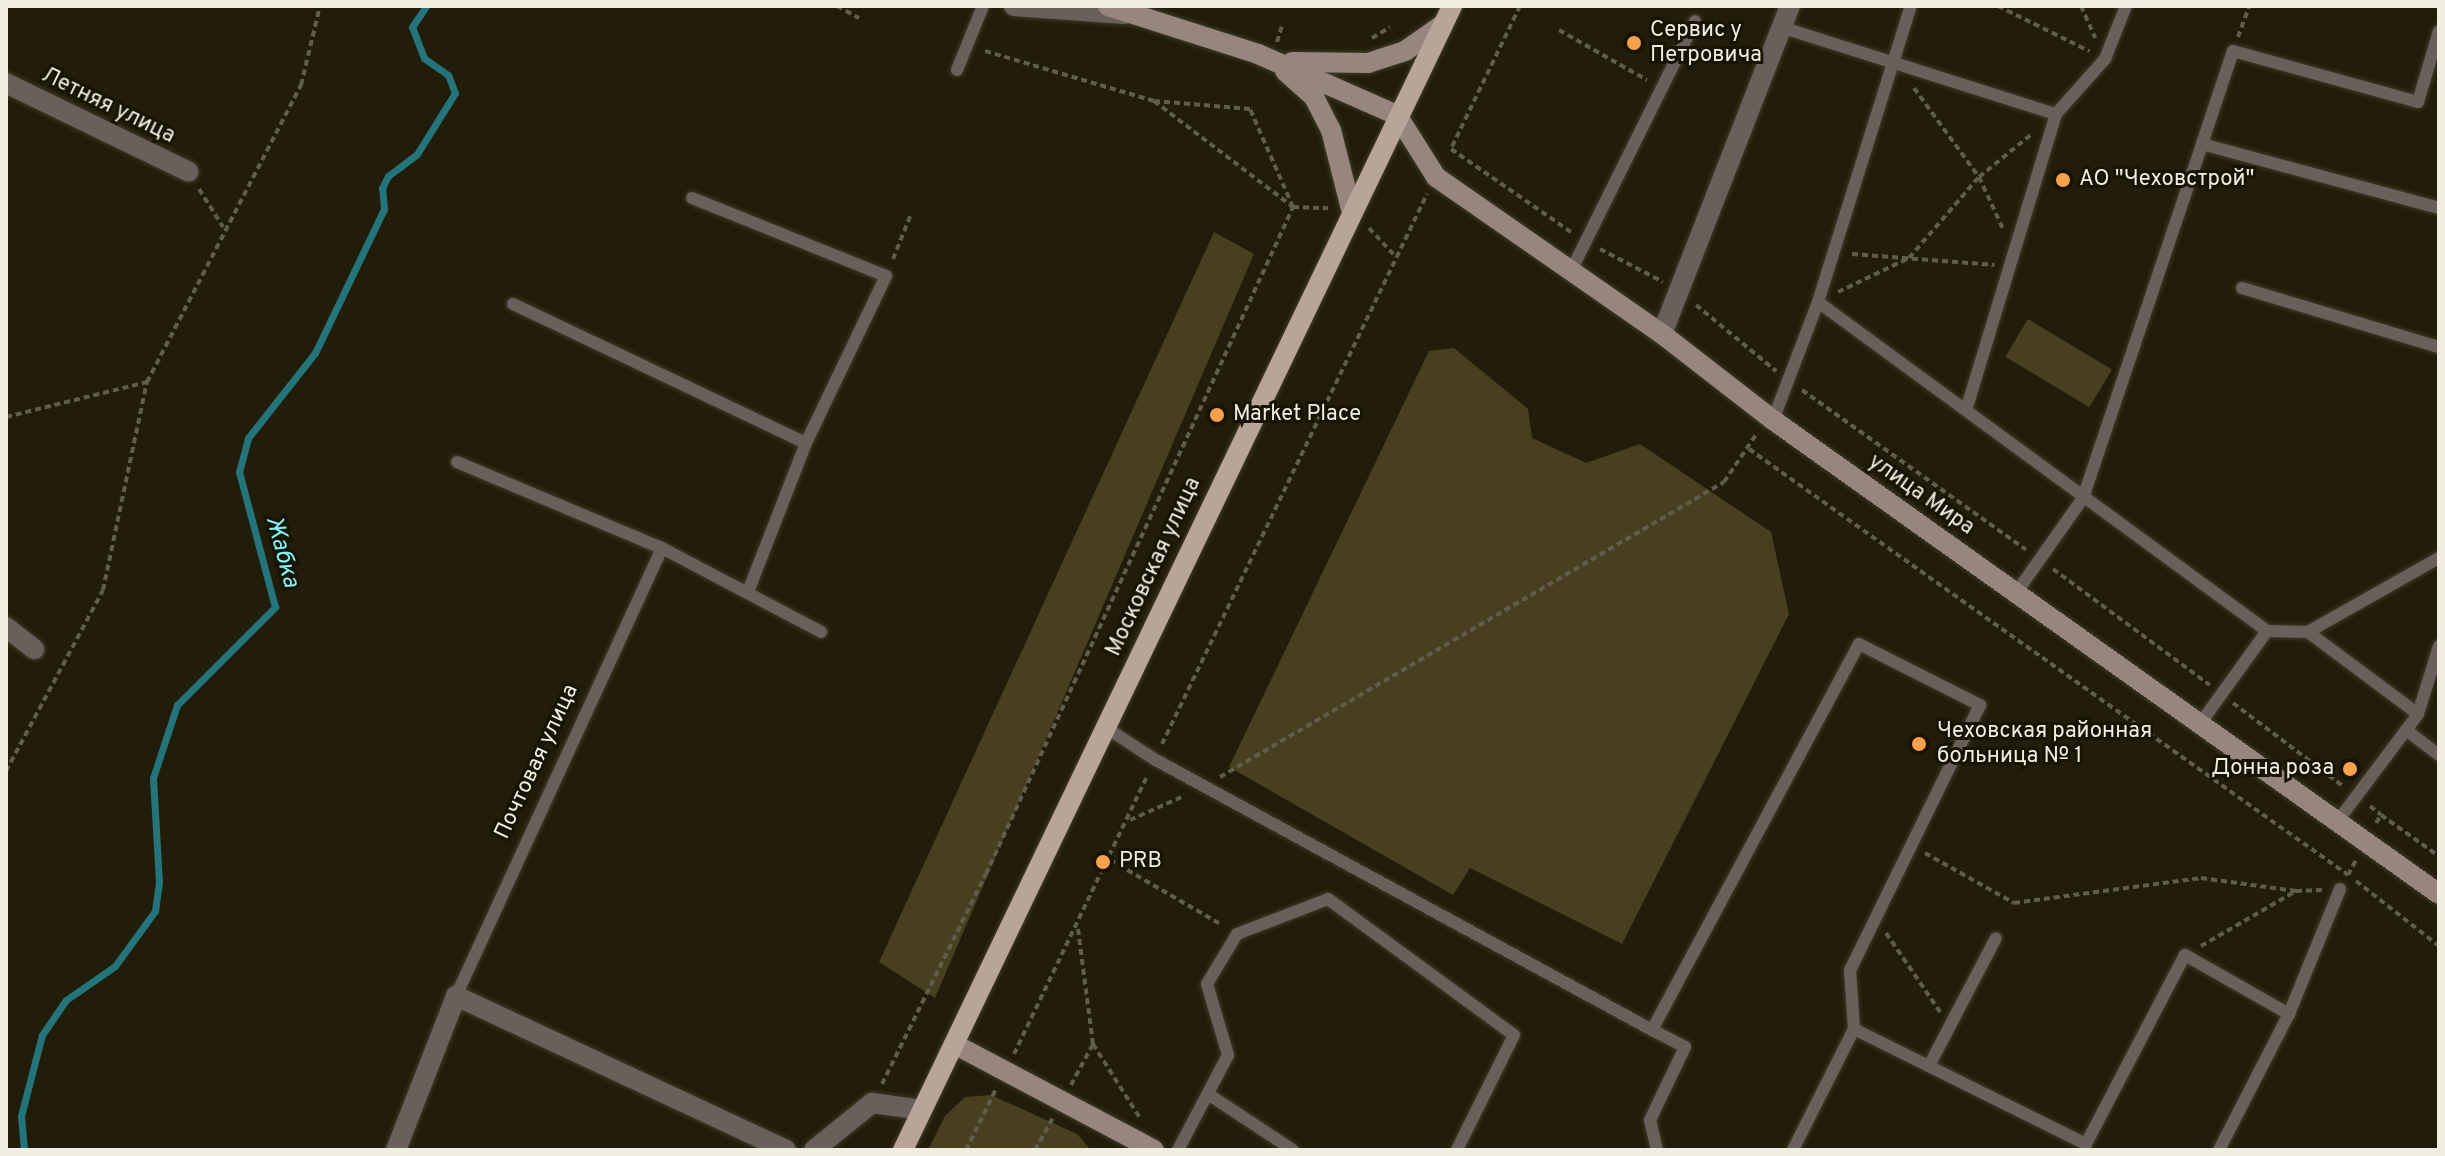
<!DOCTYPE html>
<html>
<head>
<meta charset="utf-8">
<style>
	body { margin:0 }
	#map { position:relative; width:2445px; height:1156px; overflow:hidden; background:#221d0a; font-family:Overpass,sans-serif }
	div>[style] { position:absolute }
	.green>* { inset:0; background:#473f1f; transform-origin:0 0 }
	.stream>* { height:7px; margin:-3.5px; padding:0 3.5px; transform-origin:3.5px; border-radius:3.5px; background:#23757b }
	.path>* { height:4px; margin-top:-2px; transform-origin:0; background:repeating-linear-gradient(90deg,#615d4c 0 6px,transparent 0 10px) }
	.roads { filter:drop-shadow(0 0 2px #3f3a28) drop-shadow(0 0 2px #3f3a28) }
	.lane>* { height:12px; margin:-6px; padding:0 6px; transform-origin:6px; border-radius:6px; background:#6a605b }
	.street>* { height:20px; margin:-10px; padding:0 10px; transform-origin:10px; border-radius:10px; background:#6a605b }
	.secondary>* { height:20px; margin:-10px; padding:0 10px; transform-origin:10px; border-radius:10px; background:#96867e }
	.primary>* { height:20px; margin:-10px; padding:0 10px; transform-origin:10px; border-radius:10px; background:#b8a499 }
	.dots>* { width:22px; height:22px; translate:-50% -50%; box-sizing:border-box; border:4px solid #181403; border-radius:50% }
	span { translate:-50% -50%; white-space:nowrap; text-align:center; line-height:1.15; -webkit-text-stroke:6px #181403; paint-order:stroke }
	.poi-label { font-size:22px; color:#f0ede1 }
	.left { translate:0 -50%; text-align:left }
	.right { translate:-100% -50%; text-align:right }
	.street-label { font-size:22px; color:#f0ede1 }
	.water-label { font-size:24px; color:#81f5fe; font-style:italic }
	.frame { position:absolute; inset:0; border:8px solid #f0ede1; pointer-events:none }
</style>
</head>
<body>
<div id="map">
	<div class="green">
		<div style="clip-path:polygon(1214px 232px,1254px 254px,935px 998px,879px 962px)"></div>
		<div style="left:2028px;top:319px;width:98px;height:44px;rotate:31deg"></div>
		<div style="clip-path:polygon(1454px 348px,1528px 409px,1532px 438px,1586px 463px,1640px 444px,1771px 532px,1789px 614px,1622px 944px,1470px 868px,1453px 895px,1229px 767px,1429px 351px)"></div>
		<div style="clip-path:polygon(991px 1095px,1077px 1134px,1091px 1150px,928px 1150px,945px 1116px,965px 1097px)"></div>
	</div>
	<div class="stream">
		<div style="left:24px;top:1150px;width:34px;rotate:-95deg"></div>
		<div style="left:21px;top:1116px;width:84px;rotate:-75.5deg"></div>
		<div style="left:42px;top:1035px;width:42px;rotate:-55.6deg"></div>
		<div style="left:66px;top:1000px;width:60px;rotate:-34.8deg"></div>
		<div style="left:115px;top:966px;width:68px;rotate:-54deg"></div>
		<div style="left:155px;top:911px;width:29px;rotate:-82deg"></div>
		<div style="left:159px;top:882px;width:104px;rotate:-93.3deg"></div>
		<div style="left:153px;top:778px;width:77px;rotate:-71.8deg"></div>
		<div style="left:177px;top:705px;width:139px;rotate:-45deg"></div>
		<div style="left:275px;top:607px;width:140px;rotate:-104.9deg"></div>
		<div style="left:239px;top:472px;width:35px;rotate:-75deg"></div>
		<div style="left:248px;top:438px;width:108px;rotate:-51.8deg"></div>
		<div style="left:315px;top:353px;width:160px;rotate:-64.4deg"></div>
		<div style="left:384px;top:209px;width:21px;rotate:-95deg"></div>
		<div style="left:382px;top:188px;width:13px;rotate:-63deg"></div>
		<div style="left:388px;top:176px;width:36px;rotate:-37deg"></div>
		<div style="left:417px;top:154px;width:72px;rotate:-58.1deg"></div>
		<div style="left:455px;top:93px;width:19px;rotate:-111deg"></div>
		<div style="left:448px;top:75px;width:29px;rotate:-145deg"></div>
		<div style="left:424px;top:58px;width:33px;rotate:-111deg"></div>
		<div style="left:412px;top:27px;width:25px;rotate:-56deg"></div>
	</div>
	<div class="path">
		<div style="left:837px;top:6px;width:25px;rotate:29deg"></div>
		<div style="left:1520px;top:6px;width:159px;rotate:115.8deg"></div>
		<div style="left:1451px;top:149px;width:146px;rotate:34.7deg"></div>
		<div style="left:1998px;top:6px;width:102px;rotate:26.3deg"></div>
		<div style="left:2081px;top:6px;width:35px;rotate:66deg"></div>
		<div style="left:1559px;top:30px;width:101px;rotate:29.6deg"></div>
		<div style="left:2238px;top:37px;width:33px;rotate:-70deg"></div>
		<div style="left:1372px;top:38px;width:21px;rotate:-31deg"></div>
		<div style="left:1277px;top:42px;width:17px;rotate:-73deg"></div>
		<div style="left:1914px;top:88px;width:110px;rotate:53.9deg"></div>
		<div style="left:1979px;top:177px;width:57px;rotate:65.2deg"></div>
		<div style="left:1154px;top:101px;width:175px;rotate:37.3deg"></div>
		<div style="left:1293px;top:207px;width:35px;rotate:2deg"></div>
		<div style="left:199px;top:189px;width:45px;rotate:57.7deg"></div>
		<div style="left:1369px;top:228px;width:38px;rotate:47deg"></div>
		<div style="left:1600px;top:249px;width:71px;rotate:27.6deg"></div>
		<div style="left:1852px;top:254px;width:143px;rotate:4.4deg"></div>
		<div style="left:893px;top:259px;width:48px;rotate:-68.2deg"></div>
		<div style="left:1838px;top:292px;width:79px;rotate:-25.6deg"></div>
		<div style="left:1909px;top:258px;width:107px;rotate:-49.2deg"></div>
		<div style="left:1979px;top:177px;width:70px;rotate:-39.2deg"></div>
		<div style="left:1696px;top:305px;width:104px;rotate:39.5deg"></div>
		<div style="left:1802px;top:390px;width:275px;rotate:35.5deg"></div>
		<div style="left:6px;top:417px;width:145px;rotate:-13.9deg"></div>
		<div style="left:1749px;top:449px;width:735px;rotate:35.42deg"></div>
		<div style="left:2348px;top:875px;width:19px;rotate:-62deg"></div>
		<div style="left:2053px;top:569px;width:195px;rotate:36.5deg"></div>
		<div style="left:2233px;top:703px;width:139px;rotate:37.1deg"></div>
		<div style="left:1162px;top:744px;width:611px;rotate:-64.27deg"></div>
		<div style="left:6px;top:771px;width:205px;rotate:-61.8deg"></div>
		<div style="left:103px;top:590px;width:213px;rotate:-78.1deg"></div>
		<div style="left:147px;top:382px;width:335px;rotate:-62.6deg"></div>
		<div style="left:301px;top:85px;width:81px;rotate:-76.5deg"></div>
		<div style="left:1220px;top:777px;width:584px;rotate:-30.34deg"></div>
		<div style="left:1724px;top:482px;width:59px;rotate:-56deg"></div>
		<div style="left:2370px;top:806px;width:14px;rotate:39deg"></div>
		<div style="left:1130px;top:820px;width:59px;rotate:-24deg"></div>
		<div style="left:2376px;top:823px;width:9px;rotate:-58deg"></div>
		<div style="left:2381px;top:815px;width:71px;rotate:35.3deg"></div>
		<div style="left:1925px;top:853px;width:102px;rotate:29.3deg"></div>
		<div style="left:2014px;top:903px;width:189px;rotate:-7.6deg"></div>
		<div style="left:2201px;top:878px;width:96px;rotate:7.8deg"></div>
		<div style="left:1110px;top:860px;width:129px;rotate:30.1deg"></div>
		<div style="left:2356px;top:881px;width:105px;rotate:38.1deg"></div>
		<div style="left:1078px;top:929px;width:116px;rotate:82.6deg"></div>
		<div style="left:1093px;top:1044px;width:88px;rotate:57.6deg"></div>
		<div style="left:1886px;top:933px;width:96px;rotate:55.6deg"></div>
		<div style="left:2201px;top:946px;width:110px;rotate:-30.1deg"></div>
		<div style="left:2296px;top:891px;width:26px;rotate:-2deg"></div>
		<div style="left:1014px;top:1054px;width:310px;rotate:-64.4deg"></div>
		<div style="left:882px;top:1084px;width:234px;rotate:-63.7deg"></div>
		<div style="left:986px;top:874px;width:734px;rotate:-65.28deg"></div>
		<div style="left:1293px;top:207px;width:107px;rotate:-113.7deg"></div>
		<div style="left:1250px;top:109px;width:96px;rotate:-175.2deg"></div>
		<div style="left:1154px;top:101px;width:179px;rotate:-163.5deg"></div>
		<div style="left:1071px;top:1085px;width:47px;rotate:-61.8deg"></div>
		<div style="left:966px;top:1150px;width:70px;rotate:-63.8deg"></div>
		<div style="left:1035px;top:1150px;width:38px;rotate:-61deg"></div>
	</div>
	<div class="roads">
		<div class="lane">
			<div style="left:1781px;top:27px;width:288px;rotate:17.6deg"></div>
			<div style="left:2056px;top:114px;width:309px;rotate:106.9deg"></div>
			<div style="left:957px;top:70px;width:69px;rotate:-67.9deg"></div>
			<div style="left:2056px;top:114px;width:74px;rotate:-48.3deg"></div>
			<div style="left:2105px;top:59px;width:57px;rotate:-68.4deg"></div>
			<div style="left:2202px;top:144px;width:98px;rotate:-71.6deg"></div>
			<div style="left:2233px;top:51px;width:192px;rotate:15.4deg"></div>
			<div style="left:2418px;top:102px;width:74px;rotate:-73.5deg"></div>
			<div style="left:692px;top:198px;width:209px;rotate:21.9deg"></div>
			<div style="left:886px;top:276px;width:185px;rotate:115.6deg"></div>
			<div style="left:806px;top:443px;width:160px;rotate:111.3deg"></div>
			<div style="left:1571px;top:271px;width:279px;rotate:-63.6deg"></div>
			<div style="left:2242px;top:288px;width:206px;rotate:16.7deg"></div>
			<div style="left:1818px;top:302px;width:557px;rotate:36.23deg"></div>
			<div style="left:2267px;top:631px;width:115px;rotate:125.8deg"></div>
			<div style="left:513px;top:304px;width:324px;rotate:25.4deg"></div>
			<div style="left:1773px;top:420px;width:126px;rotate:-69.1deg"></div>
			<div style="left:1818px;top:302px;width:310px;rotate:-72.6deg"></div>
			<div style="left:457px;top:462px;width:222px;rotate:22.8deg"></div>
			<div style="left:662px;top:548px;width:180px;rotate:27.8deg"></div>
			<div style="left:2016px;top:593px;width:116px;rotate:-54.8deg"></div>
			<div style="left:2083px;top:498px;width:373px;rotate:-71.4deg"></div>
			<div style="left:2202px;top:144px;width:245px;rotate:15.1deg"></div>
			<div style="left:2267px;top:631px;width:41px;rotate:1.4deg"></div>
			<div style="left:2308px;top:632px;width:137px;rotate:36.7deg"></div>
			<div style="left:2308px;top:632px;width:150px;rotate:-29.5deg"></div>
			<div style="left:1105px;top:727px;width:59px;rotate:33.1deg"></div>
			<div style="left:1154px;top:759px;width:567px;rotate:28.55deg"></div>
			<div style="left:1652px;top:1030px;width:438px;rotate:-61.8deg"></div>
			<div style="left:1859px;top:644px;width:136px;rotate:26.8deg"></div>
			<div style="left:1980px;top:705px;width:295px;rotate:116.1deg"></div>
			<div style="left:1850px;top:970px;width:59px;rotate:86.1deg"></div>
			<div style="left:1854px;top:1029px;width:136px;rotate:116.8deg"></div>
			<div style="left:2406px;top:730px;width:41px;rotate:37.1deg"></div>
			<div style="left:2337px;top:822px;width:135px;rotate:-53.1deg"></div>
			<div style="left:2418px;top:714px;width:71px;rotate:-72.8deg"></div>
			<div style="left:456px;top:996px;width:493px;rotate:-65.3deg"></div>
			<div style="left:1854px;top:1029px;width:259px;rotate:26.4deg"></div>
			<div style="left:2086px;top:1144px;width:213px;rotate:-62.4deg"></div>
			<div style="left:2185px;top:955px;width:120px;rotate:29.6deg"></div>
			<div style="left:1652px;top:1030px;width:37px;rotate:27deg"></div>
			<div style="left:1685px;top:1047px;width:81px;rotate:115.6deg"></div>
			<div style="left:1650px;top:1120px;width:31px;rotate:77deg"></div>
			<div style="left:1929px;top:1066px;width:144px;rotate:-62.4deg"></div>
			<div style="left:1208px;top:1094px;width:102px;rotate:33.4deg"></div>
			<div style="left:1178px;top:1150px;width:107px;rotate:-62.2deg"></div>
			<div style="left:1228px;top:1055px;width:74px;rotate:-106.5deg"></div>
			<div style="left:1207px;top:984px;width:58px;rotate:-59deg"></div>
			<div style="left:1237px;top:934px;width:97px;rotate:-21deg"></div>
			<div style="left:1328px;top:899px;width:230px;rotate:36.2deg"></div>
			<div style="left:1514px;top:1035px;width:128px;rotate:116.4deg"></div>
			<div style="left:2219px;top:1150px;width:153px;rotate:-62.8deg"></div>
			<div style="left:2289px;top:1014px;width:135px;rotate:-67.8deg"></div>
		</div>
		<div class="street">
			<div style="left:1014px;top:6px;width:111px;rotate:4.1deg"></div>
			<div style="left:6px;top:83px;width:203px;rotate:25.9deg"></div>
			<div style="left:1662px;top:334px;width:352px;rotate:-68.7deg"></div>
			<div style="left:6px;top:627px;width:36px;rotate:38deg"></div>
			<div style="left:396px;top:1150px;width:165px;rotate:-68.7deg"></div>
			<div style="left:456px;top:996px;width:364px;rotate:25deg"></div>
			<div style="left:814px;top:1150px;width:75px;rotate:-39deg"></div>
			<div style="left:872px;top:1103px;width:51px;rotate:7.8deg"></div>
		</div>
		<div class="secondary">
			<div style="left:1108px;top:6px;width:157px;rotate:17.7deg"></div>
			<div style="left:1258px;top:54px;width:152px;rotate:23.7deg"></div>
			<div style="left:1397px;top:115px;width:73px;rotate:57.8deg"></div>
			<div style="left:1436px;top:177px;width:275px;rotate:34.8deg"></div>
			<div style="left:1662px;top:334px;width:140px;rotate:37.8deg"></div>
			<div style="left:1773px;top:420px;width:817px;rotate:35.44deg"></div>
			<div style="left:1292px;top:62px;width:76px;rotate:0.8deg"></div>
			<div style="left:1368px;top:63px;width:39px;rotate:-18deg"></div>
			<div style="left:1405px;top:51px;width:45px;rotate:-35.1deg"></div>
			<div style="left:1285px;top:71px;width:39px;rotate:42deg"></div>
			<div style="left:1314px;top:97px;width:37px;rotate:63deg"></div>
			<div style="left:1331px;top:130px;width:81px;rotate:75.8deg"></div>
			<div style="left:954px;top:1044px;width:226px;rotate:27.9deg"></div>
		</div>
		<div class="primary">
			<div style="left:903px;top:1150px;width:1269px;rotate:-64.36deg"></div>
		</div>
	</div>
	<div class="dots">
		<div style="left:1634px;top:43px;background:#f9a04d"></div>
		<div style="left:2063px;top:180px;background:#f9a04d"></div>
		<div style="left:1217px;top:415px;background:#f9a04d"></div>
		<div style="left:1919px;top:744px;background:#f9a04d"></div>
		<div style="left:2350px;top:769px;background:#f9a04d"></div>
		<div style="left:1103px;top:862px;background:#f9a04d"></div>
	</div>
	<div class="poi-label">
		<span class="left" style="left:1650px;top:43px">Сервис у<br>Петровича</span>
		<span class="left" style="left:2079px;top:180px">АО "Чеховстрой"</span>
		<span class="left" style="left:1233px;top:415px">Market Place</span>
		<span class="left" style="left:1937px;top:744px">Чеховская районная<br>больница № 1</span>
		<span class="right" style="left:2334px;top:769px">Донна роза</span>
		<span class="left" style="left:1119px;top:862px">PRB</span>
	</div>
	<div class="street-label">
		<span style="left:108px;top:106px;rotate:26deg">Летняя улица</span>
		<span style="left:1921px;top:495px;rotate:35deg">улица Мира</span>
		<span style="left:1154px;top:567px;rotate:-65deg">Московская улица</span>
		<span style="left:537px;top:762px;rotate:-65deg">Почтовая улица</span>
	</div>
	<div class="water-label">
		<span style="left:281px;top:552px;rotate:75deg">Жабка</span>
	</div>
	<div class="frame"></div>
</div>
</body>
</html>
